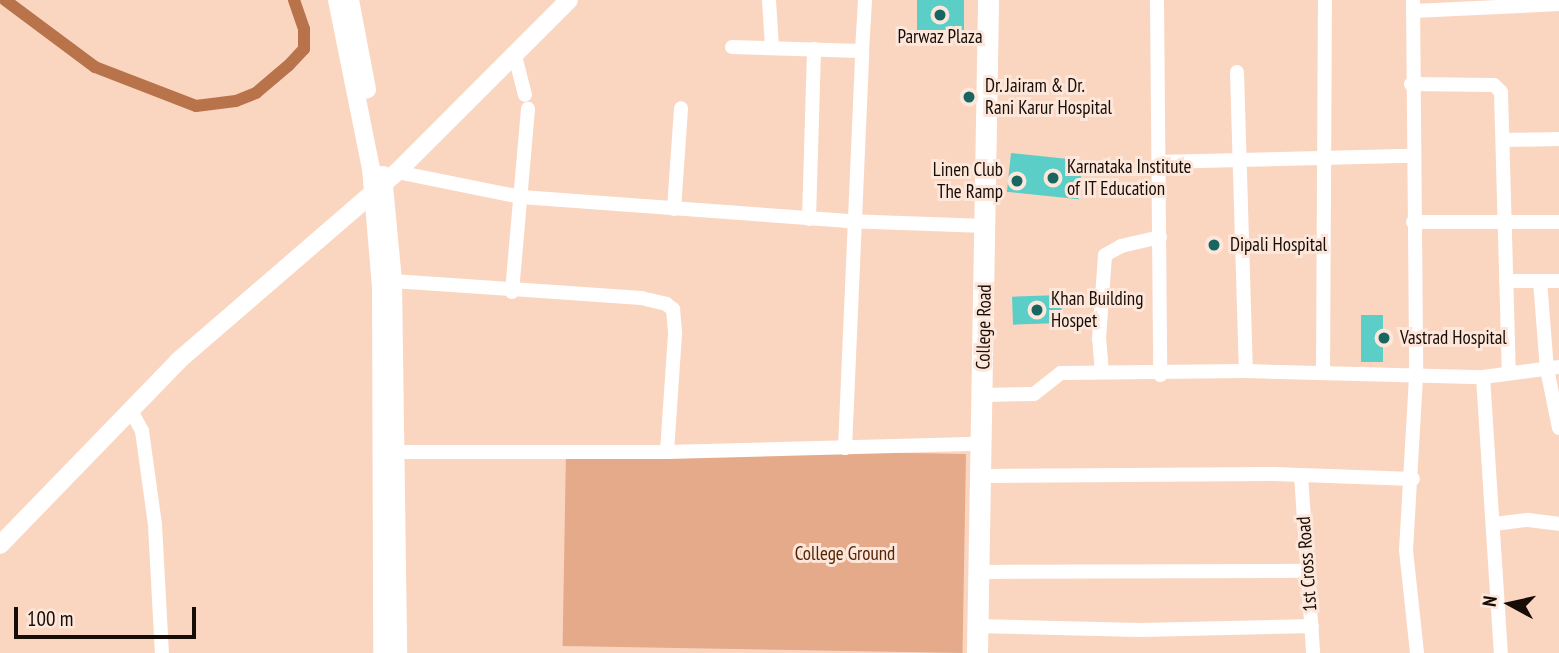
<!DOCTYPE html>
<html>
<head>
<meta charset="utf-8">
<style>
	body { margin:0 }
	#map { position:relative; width:1559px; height:653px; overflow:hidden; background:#fad6c1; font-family:"PT Sans Narrow",sans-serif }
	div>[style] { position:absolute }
	.green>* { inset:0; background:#e5aa89; transform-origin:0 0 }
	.canal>* { height:12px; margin:-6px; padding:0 6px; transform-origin:6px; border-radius:6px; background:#b8734a }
	.building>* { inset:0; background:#5ccec8; transform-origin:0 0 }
	.minor>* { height:14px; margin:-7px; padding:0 7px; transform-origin:7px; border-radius:7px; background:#fff }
	.tertiary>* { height:18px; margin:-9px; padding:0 9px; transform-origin:9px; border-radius:9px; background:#fff }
	.secondary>* { height:21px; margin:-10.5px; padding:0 10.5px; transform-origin:10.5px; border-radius:10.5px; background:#fff }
	.dots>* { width:19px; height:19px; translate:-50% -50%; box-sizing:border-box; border:4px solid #fde6da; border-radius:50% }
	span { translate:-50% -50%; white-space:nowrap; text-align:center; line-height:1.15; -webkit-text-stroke:6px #fde6da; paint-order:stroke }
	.poi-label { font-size:19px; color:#180c06 }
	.left { translate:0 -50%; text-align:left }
	.right { translate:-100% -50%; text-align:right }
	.street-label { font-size:19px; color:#180c06 }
	.park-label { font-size:19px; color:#522403 }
	.north { position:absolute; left:1475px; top:569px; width:70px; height:70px; -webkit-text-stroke:5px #fde6da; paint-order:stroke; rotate:278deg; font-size:19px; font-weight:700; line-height:28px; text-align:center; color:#180c06 }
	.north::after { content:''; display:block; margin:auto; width:24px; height:32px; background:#180c06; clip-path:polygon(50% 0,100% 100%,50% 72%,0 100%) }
	.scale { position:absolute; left:14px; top:607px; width:182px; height:32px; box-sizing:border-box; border:4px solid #180c06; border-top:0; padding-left:9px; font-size:21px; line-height:24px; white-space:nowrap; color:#180c06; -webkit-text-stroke:5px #fde6da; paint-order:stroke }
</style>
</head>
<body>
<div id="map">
	<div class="green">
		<div style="left:966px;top:454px;width:199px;height:400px;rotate:91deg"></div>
	</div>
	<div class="canal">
		<div style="left:5px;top:0;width:112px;rotate:36.7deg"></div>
		<div style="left:95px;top:67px;width:108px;rotate:21.1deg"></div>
		<div style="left:196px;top:106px;width:40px;rotate:-7.1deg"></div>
		<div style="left:236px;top:101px;width:22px;rotate:-22deg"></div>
		<div style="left:256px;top:93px;width:43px;rotate:-40.3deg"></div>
		<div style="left:289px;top:65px;width:22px;rotate:-47deg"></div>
		<div style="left:304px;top:49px;width:20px;rotate:-90deg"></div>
		<div style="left:304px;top:29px;width:31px;rotate:-109deg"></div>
	</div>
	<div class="building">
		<div style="left:917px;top:0;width:47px;height:30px"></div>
		<div style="left:1011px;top:153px;width:72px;height:39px;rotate:6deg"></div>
		<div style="left:1061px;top:295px;width:28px;height:49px;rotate:88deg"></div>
		<div style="left:1383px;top:315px;width:47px;height:22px;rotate:90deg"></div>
	</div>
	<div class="minor">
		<div style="left:769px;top:0;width:48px;rotate:86.4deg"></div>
		<div style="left:1157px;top:0;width:375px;rotate:89.5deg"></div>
		<div style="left:1413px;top:0;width:377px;rotate:89.5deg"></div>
		<div style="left:1416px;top:377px;width:173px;rotate:93.3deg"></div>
		<div style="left:1406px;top:550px;width:104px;rotate:83.9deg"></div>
		<div style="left:1413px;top:11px;width:146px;rotate:-2.7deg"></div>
		<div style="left:732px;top:47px;width:130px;rotate:1.8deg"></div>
		<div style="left:862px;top:51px;width:51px;rotate:-86.6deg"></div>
		<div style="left:515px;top:56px;width:40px;rotate:75.6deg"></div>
		<div style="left:1237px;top:72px;width:299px;rotate:88.3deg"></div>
		<div style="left:1411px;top:84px;width:83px;rotate:0.7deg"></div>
		<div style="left:1494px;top:85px;width:10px;rotate:45deg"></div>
		<div style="left:1501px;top:92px;width:279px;rotate:88.4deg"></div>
		<div style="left:1504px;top:140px;width:55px;rotate:-1deg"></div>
		<div style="left:1158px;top:162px;width:253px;rotate:-1.4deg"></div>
		<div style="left:397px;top:172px;width:126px;rotate:11.4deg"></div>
		<div style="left:521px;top:197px;width:325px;rotate:4.2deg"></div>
		<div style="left:845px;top:221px;width:141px;rotate:2deg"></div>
		<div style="left:674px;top:209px;width:101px;rotate:-86deg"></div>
		<div style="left:809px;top:219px;width:170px;rotate:-88.3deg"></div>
		<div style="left:1413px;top:222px;width:146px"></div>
		<div style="left:393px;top:281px;width:249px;rotate:3.9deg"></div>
		<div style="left:641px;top:298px;width:26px;rotate:13deg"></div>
		<div style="left:666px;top:304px;width:9px;rotate:36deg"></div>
		<div style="left:673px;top:309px;width:25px;rotate:85deg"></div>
		<div style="left:675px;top:334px;width:118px;rotate:93.9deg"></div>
		<div style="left:1506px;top:281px;width:53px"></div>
		<div style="left:1540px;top:281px;width:88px;rotate:85.5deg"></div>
		<div style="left:1547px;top:369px;width:60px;rotate:78.5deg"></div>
		<div style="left:512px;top:292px;width:184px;rotate:-85deg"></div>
		<div style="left:1102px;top:372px;width:33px;rotate:-95deg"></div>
		<div style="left:1099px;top:339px;width:84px;rotate:-85.9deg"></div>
		<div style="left:1105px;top:255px;width:18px;rotate:-29deg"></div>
		<div style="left:1121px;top:246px;width:40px;rotate:-13deg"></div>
		<div style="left:1323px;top:373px;width:373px;rotate:-89.7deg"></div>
		<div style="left:1483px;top:377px;width:277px;rotate:86.3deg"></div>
		<div style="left:983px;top:395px;width:51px;rotate:-1.1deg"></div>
		<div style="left:1034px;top:394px;width:34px;rotate:-38deg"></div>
		<div style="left:1061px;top:373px;width:185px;rotate:-0.6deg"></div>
		<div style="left:1246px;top:371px;width:237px;rotate:1.5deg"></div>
		<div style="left:1483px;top:377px;width:77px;rotate:-7.5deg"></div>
		<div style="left:131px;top:411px;width:23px;rotate:61deg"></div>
		<div style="left:142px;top:431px;width:95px;rotate:82.1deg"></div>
		<div style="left:155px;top:525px;width:128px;rotate:86.9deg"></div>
		<div style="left:845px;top:448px;width:397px;rotate:-87.5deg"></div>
		<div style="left:385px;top:452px;width:282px"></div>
		<div style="left:667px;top:452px;width:312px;rotate:-1.5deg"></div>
		<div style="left:1301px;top:475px;width:178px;rotate:86.1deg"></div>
		<div style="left:979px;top:476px;width:294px;rotate:-0.4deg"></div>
		<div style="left:1273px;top:474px;width:140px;rotate:2deg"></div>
		<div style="left:1494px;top:524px;width:34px;rotate:-7deg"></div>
		<div style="left:1528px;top:520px;width:31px;rotate:7deg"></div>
		<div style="left:977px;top:572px;width:331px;rotate:-0.2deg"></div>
		<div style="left:977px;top:626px;width:163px;rotate:1.4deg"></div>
		<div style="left:1140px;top:630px;width:172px;rotate:-1.3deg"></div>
	</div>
	<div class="tertiary">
		<div style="left:337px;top:0;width:171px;rotate:78.6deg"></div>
		<div style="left:371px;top:168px;width:119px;rotate:85.2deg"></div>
		<div style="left:381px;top:287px;width:366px;rotate:89.8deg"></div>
		<div style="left:350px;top:0;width:91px;rotate:79.2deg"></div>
		<div style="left:383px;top:175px;width:106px;rotate:84.6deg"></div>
		<div style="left:393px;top:281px;width:372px;rotate:89.2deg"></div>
		<div style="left:0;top:545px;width:256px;rotate:-45.9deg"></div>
		<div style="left:178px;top:361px;width:289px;rotate:-40.8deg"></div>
		<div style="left:397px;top:172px;width:243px;rotate:-45deg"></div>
	</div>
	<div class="secondary">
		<div style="left:977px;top:653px;width:653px;rotate:-89.03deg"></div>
	</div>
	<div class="dots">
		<div style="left:940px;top:15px;background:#186562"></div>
		<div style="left:969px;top:97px;background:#186562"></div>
		<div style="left:1053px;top:178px;background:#186562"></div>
		<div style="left:1017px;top:181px;background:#186562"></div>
		<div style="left:1214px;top:245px;background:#186562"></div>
		<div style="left:1037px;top:310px;background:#186562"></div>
		<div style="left:1384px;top:338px;background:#186562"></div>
	</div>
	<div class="poi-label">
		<span style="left:940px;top:37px">Parwaz Plaza</span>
		<span class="left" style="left:985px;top:97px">Dr. Jairam &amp; Dr.<br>Rani Karur Hospital</span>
		<span class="left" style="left:1067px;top:178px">Karnataka Institute<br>of IT Education</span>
		<span class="right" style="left:1003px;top:181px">Linen Club<br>The Ramp</span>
		<span class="left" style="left:1230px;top:245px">Dipali Hospital</span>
		<span class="left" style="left:1051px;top:310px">Khan Building<br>Hospet</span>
		<span class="left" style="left:1400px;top:338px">Vastrad Hospital</span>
	</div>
	<div class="street-label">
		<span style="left:984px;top:327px;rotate:-89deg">College Road</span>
		<span style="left:1307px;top:564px;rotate:-94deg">1st Cross Road</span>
	</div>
	<div class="park-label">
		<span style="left:845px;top:554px">College Ground</span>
	</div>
	<div class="north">N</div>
	<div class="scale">100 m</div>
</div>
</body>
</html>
